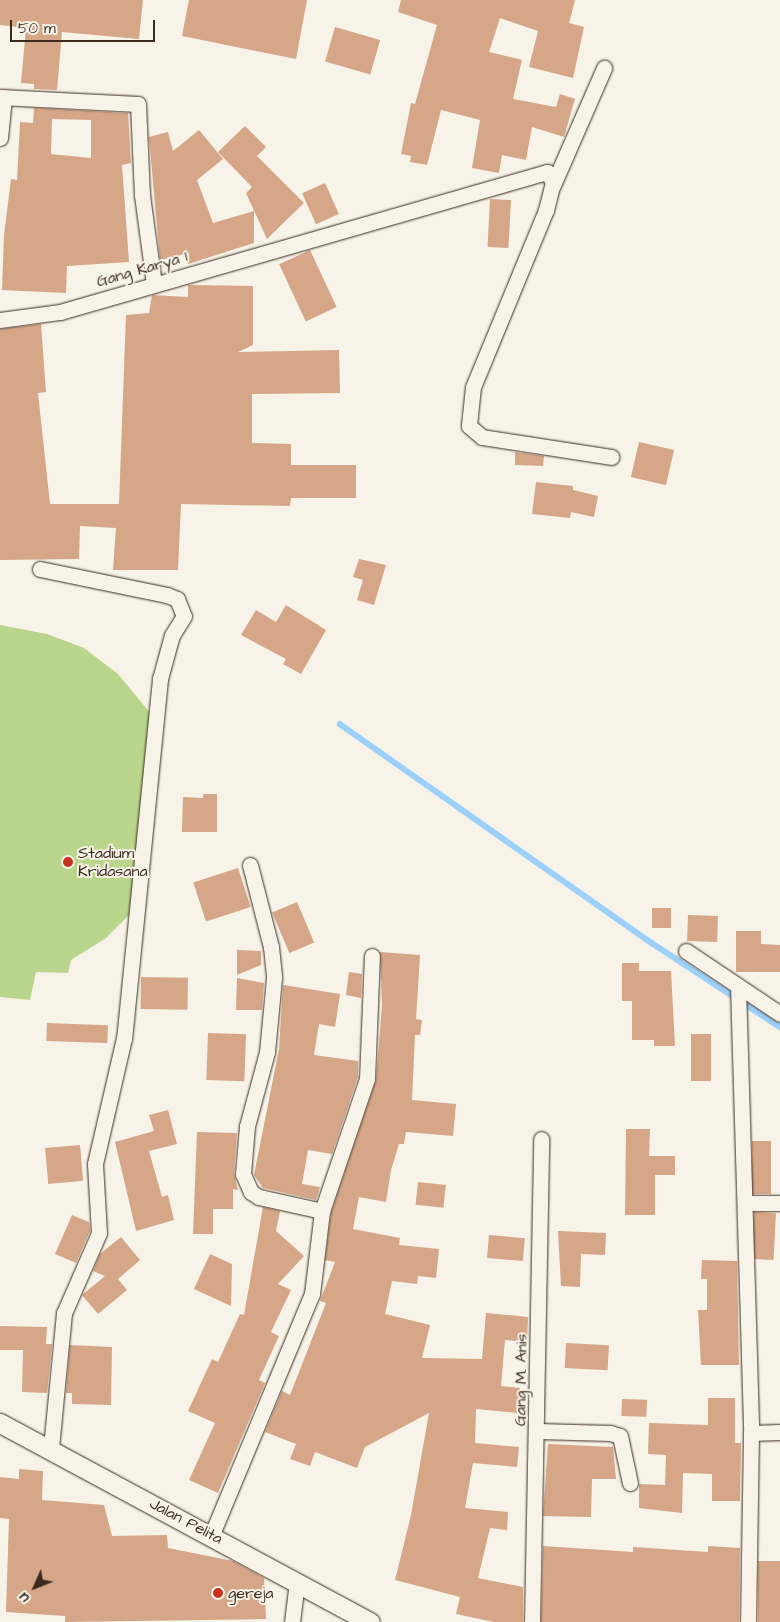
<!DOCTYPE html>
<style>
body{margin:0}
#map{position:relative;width:780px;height:1622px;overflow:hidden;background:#f7f3e8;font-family:"Architects Daughter",sans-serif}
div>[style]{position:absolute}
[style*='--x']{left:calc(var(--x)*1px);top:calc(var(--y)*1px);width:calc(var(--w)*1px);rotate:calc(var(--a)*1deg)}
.green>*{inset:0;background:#bad58c}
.stream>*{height:5.5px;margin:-2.75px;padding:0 2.75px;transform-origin:2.75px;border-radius:2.75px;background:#9dd1fb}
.building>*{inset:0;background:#d5a687;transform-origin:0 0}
.roads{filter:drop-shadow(0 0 1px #3b2a1e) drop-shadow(0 0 1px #3b2a1e)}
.minor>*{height:15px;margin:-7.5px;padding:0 7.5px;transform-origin:7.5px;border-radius:7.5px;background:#f7f3e8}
.tertiary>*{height:19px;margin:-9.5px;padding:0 9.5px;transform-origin:9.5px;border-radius:9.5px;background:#f7f3e8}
.dots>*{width:14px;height:14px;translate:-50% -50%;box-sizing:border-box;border:2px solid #f7f3e8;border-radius:50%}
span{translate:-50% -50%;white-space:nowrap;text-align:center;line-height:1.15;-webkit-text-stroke:4px #f7f3e8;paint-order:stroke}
.street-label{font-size:16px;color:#3b2a1e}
.poi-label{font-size:16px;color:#3b2a1e}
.left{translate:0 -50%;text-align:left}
.north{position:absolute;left:10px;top:1562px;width:50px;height:50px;-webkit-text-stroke:4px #f7f3e8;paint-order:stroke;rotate:226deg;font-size:14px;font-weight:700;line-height:20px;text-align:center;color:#3b2a1e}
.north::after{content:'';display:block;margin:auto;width:18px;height:22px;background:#3b2a1e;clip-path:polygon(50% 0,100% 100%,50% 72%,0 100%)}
.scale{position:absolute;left:10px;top:20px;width:145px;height:22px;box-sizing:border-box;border:2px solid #3b2a1e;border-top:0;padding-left:6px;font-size:15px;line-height:18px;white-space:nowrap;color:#3b2a1e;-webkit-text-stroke:4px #f7f3e8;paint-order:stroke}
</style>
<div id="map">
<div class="green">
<div style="clip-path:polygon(0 625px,47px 634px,84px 648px,118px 674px,151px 714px,131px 913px,106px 938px,71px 960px,68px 973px,36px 972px,30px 1000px,0 997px)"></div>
</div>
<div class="stream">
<div style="--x:340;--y:724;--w:381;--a:35.1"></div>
<div style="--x:652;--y:943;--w:153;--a:33.3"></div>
</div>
<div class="building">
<div style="clip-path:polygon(0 0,143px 0,139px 39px,62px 32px,57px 90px,34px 89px,34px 84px,21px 83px,26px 28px,0 25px)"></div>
<div style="clip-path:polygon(189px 0,307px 0,296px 59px,182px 36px)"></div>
<div style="clip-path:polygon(401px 0,575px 0,569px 23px,584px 27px,573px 78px,529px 67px,538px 31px,500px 18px,489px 52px,522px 60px,513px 99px,556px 107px,560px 94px,575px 99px,564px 137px,532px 127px,526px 160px,502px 155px,499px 173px,472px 168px,480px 120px,441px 110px,427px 165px,410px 162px,411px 156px,401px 154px,411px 103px,415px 104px,437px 25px,398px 12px)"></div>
<div style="left:335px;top:27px;width:47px;height:36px;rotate:16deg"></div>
<div style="clip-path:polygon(evenodd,34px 108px,128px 113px,131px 163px,122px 165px,129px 262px,67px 266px,66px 293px,2px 290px,4px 235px,11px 179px,17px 180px,20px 122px,33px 123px,34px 108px,52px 119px,91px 120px,91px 158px,51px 154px,52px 119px)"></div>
<div style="clip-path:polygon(245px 126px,266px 147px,257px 156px,304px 203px,267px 239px,246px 193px,252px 187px,218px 152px)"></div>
<div style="clip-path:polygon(199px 130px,223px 159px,197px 180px,213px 223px,254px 211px,254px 243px,188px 264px,189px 253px,160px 260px,149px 137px,168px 132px,173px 151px)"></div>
<div style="left:325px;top:183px;width:34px;height:25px;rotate:66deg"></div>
<div style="left:490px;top:199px;width:21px;height:48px;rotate:3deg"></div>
<div style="left:310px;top:250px;width:63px;height:34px;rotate:65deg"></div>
<div style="clip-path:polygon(188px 285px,253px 286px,253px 345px,238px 352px,339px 350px,340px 393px,252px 394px,252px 443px,291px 444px,291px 465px,356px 465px,356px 498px,291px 498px,290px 506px,181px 504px,178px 570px,113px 570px,116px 528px,80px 526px,79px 559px,0 560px,0 329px,41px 324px,46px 392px,38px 393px,50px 504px,119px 504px,126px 315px,149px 313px,152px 295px,188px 297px)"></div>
<div style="left:639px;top:442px;width:36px;height:36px;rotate:13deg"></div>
<div style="clip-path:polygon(515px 452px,544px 456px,543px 466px,515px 465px)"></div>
<div style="clip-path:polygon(536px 482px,573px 486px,573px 490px,598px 496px,594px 517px,571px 512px,570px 518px,532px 514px)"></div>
<div style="clip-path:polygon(359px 559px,386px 565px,374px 605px,357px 600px,363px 580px,353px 577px)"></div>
<div style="clip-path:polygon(286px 605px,326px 630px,301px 674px,283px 664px,286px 659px,241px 635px,256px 610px,276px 622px)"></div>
<div style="clip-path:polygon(203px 794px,217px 794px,217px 832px,182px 832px,183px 797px,203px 798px)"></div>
<div style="left:238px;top:868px;width:41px;height:47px;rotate:72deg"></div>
<div style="left:297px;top:902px;width:44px;height:27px;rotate:67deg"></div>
<div style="left:652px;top:908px;width:19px;height:20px"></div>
<div style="left:688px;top:915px;width:30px;height:26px;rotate:2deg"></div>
<div style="clip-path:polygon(736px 931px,761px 931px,761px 944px,780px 945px,780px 972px,736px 972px)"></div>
<div style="clip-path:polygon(237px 950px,261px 951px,261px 965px,237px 975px)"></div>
<div style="clip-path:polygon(380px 952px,420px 955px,416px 1019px,422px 1020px,420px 1035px,415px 1035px,412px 1100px,456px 1104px,453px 1136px,406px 1132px,404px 1144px,399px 1144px,391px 1170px,386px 1202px,359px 1197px,353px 1229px,400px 1238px,399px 1245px,439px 1249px,436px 1278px,418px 1276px,417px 1284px,392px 1281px,385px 1314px,430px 1325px,422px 1358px,482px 1359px,486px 1313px,528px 1317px,527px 1342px,505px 1340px,501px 1386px,520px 1388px,518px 1413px,476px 1409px,475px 1443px,519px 1447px,517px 1467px,473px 1463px,465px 1508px,508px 1512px,507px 1530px,490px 1528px,478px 1578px,523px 1587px,523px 1622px,494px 1622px,456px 1614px,460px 1597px,395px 1580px,411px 1515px,429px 1413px,365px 1447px,357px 1468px,315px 1452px,310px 1466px,290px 1459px,296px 1444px,265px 1432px,282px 1391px,290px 1395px,326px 1303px,320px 1301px,335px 1262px,325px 1260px,331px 1213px,376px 1080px,382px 1005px)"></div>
<div style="clip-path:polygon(622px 963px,639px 963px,639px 971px,671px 971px,675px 1046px,654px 1046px,654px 1040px,632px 1040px,632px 1001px,622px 1001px)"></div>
<div style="clip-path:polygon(349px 972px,362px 974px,361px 998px,346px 995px)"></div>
<div style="left:141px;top:977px;width:47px;height:32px;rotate:1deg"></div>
<div style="clip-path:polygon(237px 978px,264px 983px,262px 1010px,236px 1010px)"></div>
<div style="clip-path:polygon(283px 985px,340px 994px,335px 1027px,319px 1024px,314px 1055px,358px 1061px,358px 1077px,332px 1154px,308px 1150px,302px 1184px,320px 1187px,316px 1200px,263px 1188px,254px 1175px,279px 1049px)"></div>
<div style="left:47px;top:1023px;width:61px;height:18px;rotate:2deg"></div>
<div style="left:208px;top:1033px;width:38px;height:47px;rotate:2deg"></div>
<div style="left:691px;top:1034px;width:20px;height:47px"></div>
<div style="clip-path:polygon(168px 1110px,177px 1144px,149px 1151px,162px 1197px,168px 1195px,174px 1220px,136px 1231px,115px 1142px,154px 1131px,149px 1115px)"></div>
<div style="clip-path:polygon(626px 1129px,650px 1129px,649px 1156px,675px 1156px,675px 1175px,655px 1175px,655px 1215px,625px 1215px)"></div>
<div style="clip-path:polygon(197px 1132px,237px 1133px,234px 1173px,238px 1190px,233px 1189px,233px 1209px,213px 1209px,213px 1234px,193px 1234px)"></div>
<div style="left:752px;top:1141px;width:19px;height:53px"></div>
<div style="left:80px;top:1145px;width:36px;height:35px;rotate:85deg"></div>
<div style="left:418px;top:1182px;width:28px;height:23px;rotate:6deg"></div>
<div style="clip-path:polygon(263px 1207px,280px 1211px,276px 1231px,304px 1256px,278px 1284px,291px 1290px,271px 1332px,279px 1336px,259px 1380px,265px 1383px,218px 1493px,189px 1480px,215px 1423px,188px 1411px,212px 1359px,218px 1362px,240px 1314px,244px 1315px)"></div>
<div style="left:754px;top:1212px;width:22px;height:47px;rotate:3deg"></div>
<div style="clip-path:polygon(72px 1215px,89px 1222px,90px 1231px,76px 1263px,55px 1254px)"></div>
<div style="clip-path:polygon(558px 1231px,606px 1233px,605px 1255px,581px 1254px,580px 1287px,561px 1286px)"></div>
<div style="left:489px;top:1235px;width:36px;height:23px;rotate:5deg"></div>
<div style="clip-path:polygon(121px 1237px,140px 1260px,118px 1279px,127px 1290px,98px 1314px,82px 1295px,105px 1276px,93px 1271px,100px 1254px)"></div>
<div style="clip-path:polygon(210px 1254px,232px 1264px,231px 1306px,194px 1289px)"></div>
<div style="clip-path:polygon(702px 1260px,737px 1261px,739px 1365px,701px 1365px,698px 1310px,707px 1310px,707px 1279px,701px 1279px)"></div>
<div style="clip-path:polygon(0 1326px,47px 1327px,46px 1344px,52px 1344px,47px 1393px,22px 1392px,23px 1350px,0 1350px)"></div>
<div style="left:566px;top:1343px;width:43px;height:25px;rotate:3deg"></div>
<div style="clip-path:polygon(70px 1345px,112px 1347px,111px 1405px,72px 1404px,72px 1393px,66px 1393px)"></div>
<div style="clip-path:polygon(708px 1398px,735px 1398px,735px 1443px,741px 1443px,740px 1501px,712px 1501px,712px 1474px,683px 1473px,682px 1513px,639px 1508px,639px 1484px,665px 1485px,666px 1455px,648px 1454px,649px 1423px,708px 1425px)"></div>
<div style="left:622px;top:1399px;width:25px;height:17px;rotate:2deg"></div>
<div style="clip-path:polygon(548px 1444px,613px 1447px,616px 1479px,592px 1479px,591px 1517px,543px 1516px)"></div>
<div style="clip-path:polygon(19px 1469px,43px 1471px,42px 1500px,104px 1505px,112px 1536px,167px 1535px,168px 1548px,233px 1561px,264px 1578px,266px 1619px,65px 1622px,65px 1616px,6px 1612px,9px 1519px,0 1518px,0 1477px,19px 1479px)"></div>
<div style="clip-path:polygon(543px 1546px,633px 1552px,633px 1547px,708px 1552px,708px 1546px,740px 1548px,739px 1622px,541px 1622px)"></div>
<div style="left:758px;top:1561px;width:22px;height:61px"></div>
</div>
<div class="roads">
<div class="minor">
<div style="--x:0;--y:97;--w:138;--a:2.9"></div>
<div style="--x:138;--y:104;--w:91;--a:87.5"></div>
<div style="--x:142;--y:195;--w:90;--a:82.3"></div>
<div style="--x:0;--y:138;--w:41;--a:-84.4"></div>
<div style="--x:553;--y:185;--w:128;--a:-66.4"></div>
<div style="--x:0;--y:320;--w:61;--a:-7.6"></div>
<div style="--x:60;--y:312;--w:507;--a:-16.04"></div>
<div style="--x:547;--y:172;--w:12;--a:59"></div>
<div style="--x:553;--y:182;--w:29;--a:104"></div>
<div style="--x:546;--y:210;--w:191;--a:112.4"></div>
<div style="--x:473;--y:387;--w:39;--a:96"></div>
<div style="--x:469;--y:426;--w:17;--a:40"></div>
<div style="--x:482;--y:437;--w:131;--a:8.8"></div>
<div style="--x:40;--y:569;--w:130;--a:11.6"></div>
<div style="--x:167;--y:595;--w:11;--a:22"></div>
<div style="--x:177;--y:599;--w:18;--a:68"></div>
<div style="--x:184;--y:616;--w:22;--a:122"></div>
<div style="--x:172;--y:635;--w:46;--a:105.3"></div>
<div style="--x:160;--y:679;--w:361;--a:95.7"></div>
<div style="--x:124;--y:1038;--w:129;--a:103"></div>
<div style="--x:95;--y:1164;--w:69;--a:86.7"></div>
<div style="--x:99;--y:1233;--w:87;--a:113.6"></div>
<div style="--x:64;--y:1313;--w:137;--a:95.5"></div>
<div style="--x:250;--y:865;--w:85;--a:75.6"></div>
<div style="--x:271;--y:947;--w:31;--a:84"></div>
<div style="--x:274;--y:978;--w:74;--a:95.4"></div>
<div style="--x:267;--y:1052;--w:77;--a:105.1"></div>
<div style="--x:247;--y:1126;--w:48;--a:94.8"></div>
<div style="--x:243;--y:1174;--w:20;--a:66"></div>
<div style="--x:251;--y:1192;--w:9;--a:32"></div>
<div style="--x:259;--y:1197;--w:65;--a:12.5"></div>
<div style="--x:686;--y:951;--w:113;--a:33.8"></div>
<div style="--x:738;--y:986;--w:447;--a:88.3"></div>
<div style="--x:751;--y:1433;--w:189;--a:90.9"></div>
<div style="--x:746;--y:1203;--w:34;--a:0"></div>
<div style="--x:537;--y:1431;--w:73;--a:1.6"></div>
<div style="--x:610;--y:1433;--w:10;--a:17"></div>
<div style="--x:620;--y:1436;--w:48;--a:78"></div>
<div style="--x:751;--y:1433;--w:29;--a:-2"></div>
<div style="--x:212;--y:1534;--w:260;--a:-67.4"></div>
<div style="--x:312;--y:1294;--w:84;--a:-83.1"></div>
<div style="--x:322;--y:1211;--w:139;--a:-71.2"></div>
<div style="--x:367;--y:1079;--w:123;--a:-87.7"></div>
<div style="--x:292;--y:1622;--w:41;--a:-83"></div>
<div style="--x:532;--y:1622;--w:483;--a:-88.9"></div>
</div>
<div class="tertiary">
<div style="--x:0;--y:1423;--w:420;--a:28.3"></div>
</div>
</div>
<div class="dots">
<div style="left:68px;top:862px;background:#c8321e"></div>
<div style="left:218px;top:1593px;background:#c8321e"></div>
</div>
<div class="street-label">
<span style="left:142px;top:269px;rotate:-16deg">Gang Karya 1</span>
<span style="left:521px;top:1380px;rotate:-89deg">Gang M. Anis</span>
<span style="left:186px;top:1521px;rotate:28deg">Jalan Pelita</span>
</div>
<div class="poi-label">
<span class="left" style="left:78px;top:862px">Stadium<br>Kridasana</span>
<span class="left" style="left:228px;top:1593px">gereja</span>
</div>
<div class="north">U</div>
<div class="scale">50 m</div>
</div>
